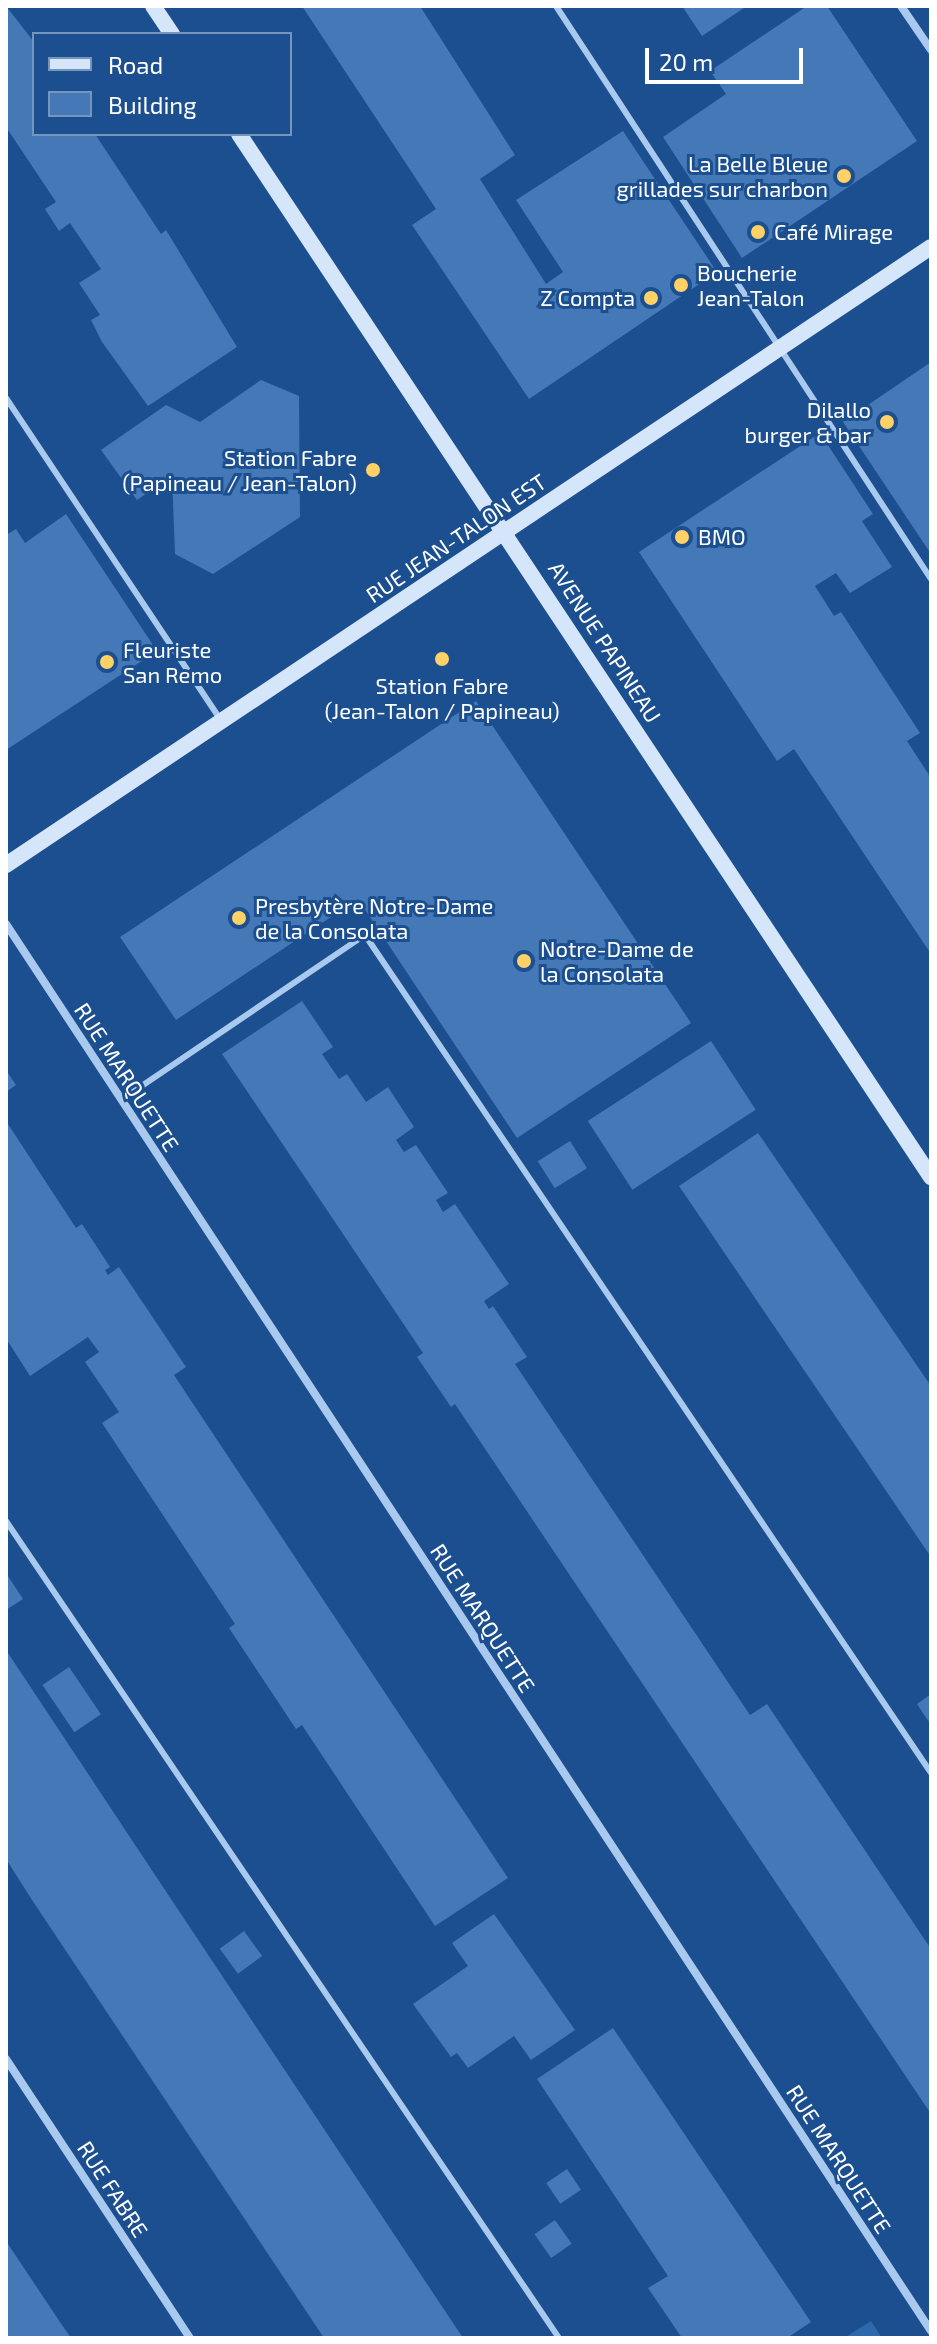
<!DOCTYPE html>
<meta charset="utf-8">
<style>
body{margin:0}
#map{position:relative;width:937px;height:2344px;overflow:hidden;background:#1b4f8f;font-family:"Exo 2",sans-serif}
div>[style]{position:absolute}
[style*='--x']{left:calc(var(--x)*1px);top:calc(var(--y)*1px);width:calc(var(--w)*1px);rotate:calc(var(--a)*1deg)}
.green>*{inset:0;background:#2e69ad}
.building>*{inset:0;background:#4478b7;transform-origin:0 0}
.service>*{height:6px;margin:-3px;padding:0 3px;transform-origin:3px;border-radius:3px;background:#a9c9ee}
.minor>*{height:8px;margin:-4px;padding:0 4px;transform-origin:4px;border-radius:4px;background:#a9c9ee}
.secondary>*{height:16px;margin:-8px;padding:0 8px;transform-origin:8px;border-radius:8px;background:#d6e6fa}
.dots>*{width:22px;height:22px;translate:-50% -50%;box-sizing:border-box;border:4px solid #1b4f8f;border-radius:50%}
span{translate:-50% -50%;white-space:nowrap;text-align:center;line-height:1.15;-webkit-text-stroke:6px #1b4f8f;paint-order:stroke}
.poi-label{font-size:22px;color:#fff}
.right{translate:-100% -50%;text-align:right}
.left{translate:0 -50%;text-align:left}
.street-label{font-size:22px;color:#fff}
.frame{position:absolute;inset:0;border:8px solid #fff;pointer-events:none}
.legend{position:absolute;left:32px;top:32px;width:260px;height:104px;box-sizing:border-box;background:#1b4f8f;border:2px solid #7695bc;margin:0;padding:10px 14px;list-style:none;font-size:24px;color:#fff}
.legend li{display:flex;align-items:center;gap:16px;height:40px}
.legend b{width:40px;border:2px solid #7695bc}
.scale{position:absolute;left:645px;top:48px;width:158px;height:36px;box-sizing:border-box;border:4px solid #fff;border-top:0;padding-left:10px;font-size:24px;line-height:28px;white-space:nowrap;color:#fff;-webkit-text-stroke:6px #1b4f8f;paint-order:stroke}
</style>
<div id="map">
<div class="green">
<div style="clip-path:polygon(871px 2321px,882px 2338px,844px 2338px)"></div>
</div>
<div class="building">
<div style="clip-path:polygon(6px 6px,34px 42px,34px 134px,95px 134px,161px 234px,166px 230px,237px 347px,148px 406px,102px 342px,91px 320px,100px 315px,79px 283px,101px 269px,70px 223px,59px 231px,45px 209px,56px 202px,6px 127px)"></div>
<div style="clip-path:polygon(302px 6px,420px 6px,515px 155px,480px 179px,546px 284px,563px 272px,516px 200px,623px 131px,717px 272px,529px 399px,412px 225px,436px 209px)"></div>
<div style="clip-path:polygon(682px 6px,747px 6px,702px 36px)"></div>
<div style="clip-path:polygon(807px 6px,827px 6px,917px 141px,742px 258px,663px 137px,726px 94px,710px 71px)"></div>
<div style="clip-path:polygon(931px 362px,931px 554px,843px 422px)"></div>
<div style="clip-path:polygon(261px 380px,299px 396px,300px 517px,213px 574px,175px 554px,172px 476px,137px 500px,101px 450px,166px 405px,200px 422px)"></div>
<div style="clip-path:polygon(820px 433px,873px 514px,862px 521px,892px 567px,850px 593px,836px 573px,815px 586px,834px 616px,841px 612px,920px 733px,907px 741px,931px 778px,931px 954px,794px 749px,777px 761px,639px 552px)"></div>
<div style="clip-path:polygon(66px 514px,157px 651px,6px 750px,6px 535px,16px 529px,25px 543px)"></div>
<div style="clip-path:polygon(476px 701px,691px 1023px,517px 1138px,358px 899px,176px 1020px,120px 937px)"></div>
<div style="clip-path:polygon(302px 1001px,333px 1047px,322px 1054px,339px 1079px,347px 1074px,366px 1102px,388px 1087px,414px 1127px,396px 1140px,404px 1152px,416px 1145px,448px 1193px,436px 1200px,443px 1212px,455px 1204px,509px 1284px,484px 1301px,489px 1309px,493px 1306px,527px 1357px,515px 1364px,750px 1715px,767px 1704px,931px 1949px,931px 2114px,455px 1404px,451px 1407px,417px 1357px,423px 1353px,222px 1054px)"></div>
<div style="left:711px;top:1041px;width:82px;height:147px;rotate:57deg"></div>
<div style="clip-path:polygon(6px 1070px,16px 1085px,6px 1092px)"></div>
<div style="clip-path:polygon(6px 1121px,76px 1228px,82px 1224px,110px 1267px,105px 1270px,108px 1275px,119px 1267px,186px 1367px,174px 1375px,508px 1878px,435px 1926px,302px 1725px,296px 1729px,229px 1628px,235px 1624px,102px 1423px,119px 1412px,85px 1362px,99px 1352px,88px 1337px,30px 1376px,7px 1340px)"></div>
<div style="clip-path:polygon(758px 1133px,931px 1386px,931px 1557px,679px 1186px)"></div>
<div style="left:570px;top:1141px;width:32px;height:38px;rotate:58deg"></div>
<div style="clip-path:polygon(6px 1573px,23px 1599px,6px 1610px)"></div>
<div style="clip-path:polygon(6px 1650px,169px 1896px,463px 2338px,324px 2338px,32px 1900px,6px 1859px)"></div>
<div style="left:69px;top:1667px;width:57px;height:32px;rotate:56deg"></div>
<div style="clip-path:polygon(931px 1694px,931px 1725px,917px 1704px)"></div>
<div style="clip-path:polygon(494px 1914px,575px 2030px,531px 2060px,514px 2036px,468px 2068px,457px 2053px,451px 2057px,413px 2004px,468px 1966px,452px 1943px)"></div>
<div style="left:244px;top:1931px;width:31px;height:30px;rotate:54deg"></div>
<div style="clip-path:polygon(613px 2028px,811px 2322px,787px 2338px,682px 2338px,648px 2288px,668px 2276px,537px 2079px)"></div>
<div style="left:567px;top:2169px;width:25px;height:25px;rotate:56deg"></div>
<div style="left:555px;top:2220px;width:29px;height:25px;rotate:55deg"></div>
<div style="clip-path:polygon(6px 2241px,62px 2325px,71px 2338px,6px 2338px)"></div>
</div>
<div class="service">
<div style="--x:556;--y:6;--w:685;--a:56.8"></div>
<div style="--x:6;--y:398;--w:387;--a:56.3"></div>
<div style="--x:121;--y:1100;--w:295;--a:-34.1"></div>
<div style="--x:365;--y:935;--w:1011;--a:55.96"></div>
<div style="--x:6;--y:1521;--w:987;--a:55.91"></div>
</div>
<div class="minor">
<div style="--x:901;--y:6;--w:53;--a:55.7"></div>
<div style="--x:6;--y:924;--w:1684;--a:56.68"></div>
<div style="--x:6;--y:2059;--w:334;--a:56.6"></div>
</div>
<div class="secondary">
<div style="--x:153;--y:6;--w:34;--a:56"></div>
<div style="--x:239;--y:134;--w:1252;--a:56.44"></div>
<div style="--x:6;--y:865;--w:1112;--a:-33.75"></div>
</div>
<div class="dots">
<div style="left:844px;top:176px;background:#ffd166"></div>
<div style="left:758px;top:232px;background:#ffd166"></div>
<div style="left:681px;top:285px;background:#ffd166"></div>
<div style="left:651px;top:298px;background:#ffd166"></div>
<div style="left:887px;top:422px;background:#ffd166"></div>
<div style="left:373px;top:470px;background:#ffd166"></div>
<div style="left:682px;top:537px;background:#ffd166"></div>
<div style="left:442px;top:659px;background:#ffd166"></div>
<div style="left:107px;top:662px;background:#ffd166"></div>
<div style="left:239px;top:918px;background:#ffd166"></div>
<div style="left:524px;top:961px;background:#ffd166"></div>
</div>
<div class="poi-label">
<span class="right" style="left:828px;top:176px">La Belle Bleue<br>grillades sur charbon</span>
<span class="left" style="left:774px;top:232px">Café Mirage</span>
<span class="left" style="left:697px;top:285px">Boucherie<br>Jean-Talon</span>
<span class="right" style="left:635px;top:298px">Z Compta</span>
<span class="right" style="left:871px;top:422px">Dilallo<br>burger &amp; bar</span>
<span class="right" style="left:357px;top:470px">Station Fabre<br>(Papineau / Jean-Talon)</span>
<span class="left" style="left:698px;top:537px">BMO</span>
<span class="left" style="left:123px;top:662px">Fleuriste<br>San Remo</span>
<span style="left:442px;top:698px">Station Fabre<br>(Jean-Talon / Papineau)</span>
<span class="left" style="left:255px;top:918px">Presbytère Notre-Dame<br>de la Consolata</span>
<span class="left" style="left:540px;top:961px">Notre-Dame de<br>la Consolata</span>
</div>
<div class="street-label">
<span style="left:456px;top:538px;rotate:-34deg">RUE JEAN-TALON EST</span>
<span style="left:605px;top:642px;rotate:57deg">AVENUE PAPINEAU</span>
<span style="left:127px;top:1077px;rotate:57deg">RUE MARQUETTE</span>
<span style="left:483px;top:1618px;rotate:57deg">RUE MARQUETTE</span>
<span style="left:839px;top:2159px;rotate:57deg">RUE MARQUETTE</span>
<span style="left:113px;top:2189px;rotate:57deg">RUE FABRE</span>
</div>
<div class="frame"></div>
<ul class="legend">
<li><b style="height:10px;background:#d6e6fa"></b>Road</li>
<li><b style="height:22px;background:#4478b7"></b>Building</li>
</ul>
<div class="scale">20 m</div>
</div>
